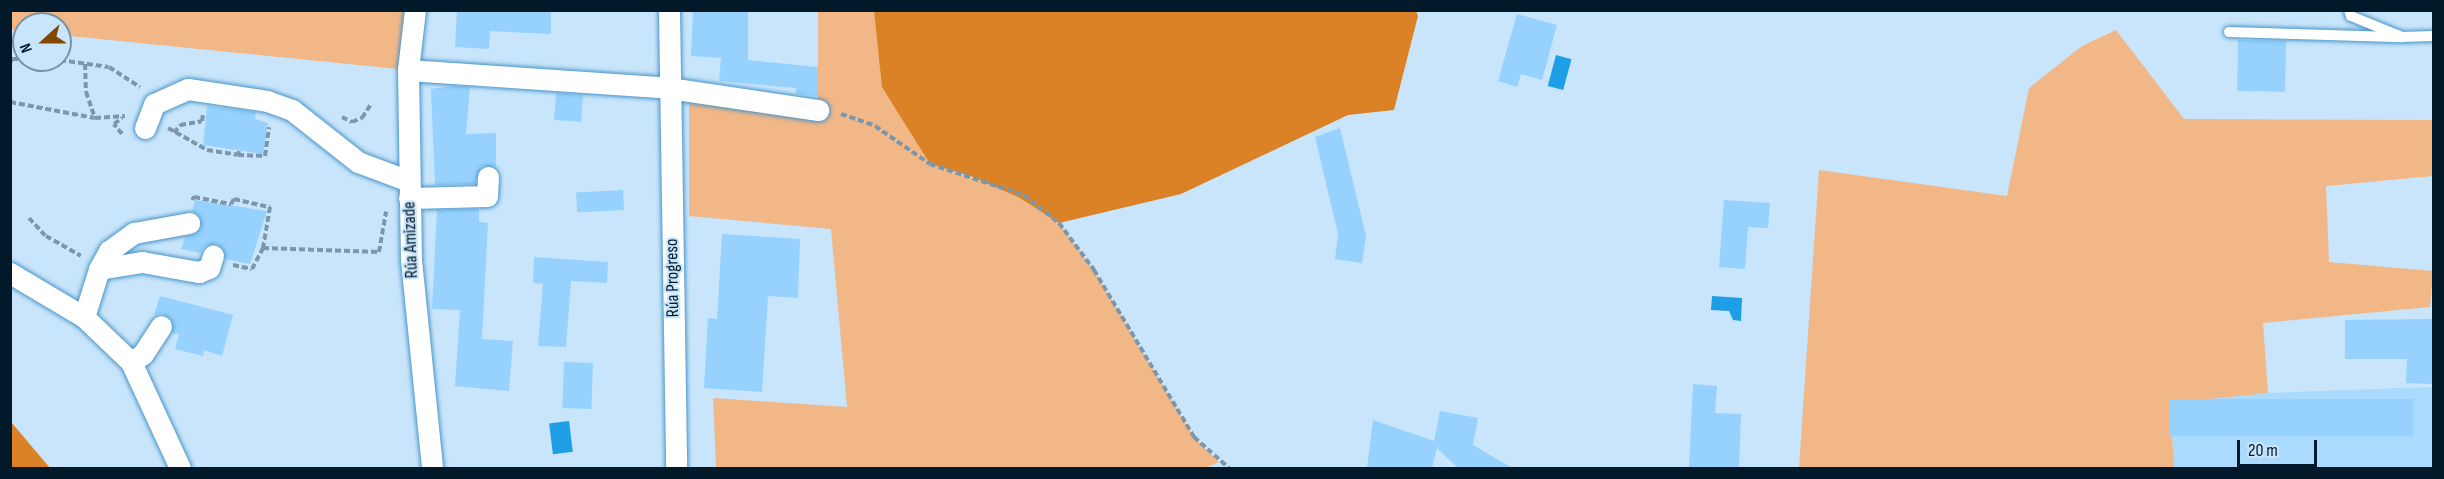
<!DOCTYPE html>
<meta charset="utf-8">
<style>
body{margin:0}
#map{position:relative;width:2444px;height:479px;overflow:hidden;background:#c8e5fb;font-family:"Sofia Sans Condensed",sans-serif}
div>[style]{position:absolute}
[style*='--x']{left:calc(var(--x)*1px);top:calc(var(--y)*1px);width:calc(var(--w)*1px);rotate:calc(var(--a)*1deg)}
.built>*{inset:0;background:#aadbfe}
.green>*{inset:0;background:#f2b786}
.forest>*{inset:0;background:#db8227}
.water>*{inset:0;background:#1d9ee5;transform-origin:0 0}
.building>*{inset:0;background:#96d2fd;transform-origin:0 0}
.path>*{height:4px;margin-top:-2px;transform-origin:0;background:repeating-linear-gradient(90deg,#7c97ab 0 6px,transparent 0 9px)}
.roads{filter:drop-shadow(0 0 2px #4895c9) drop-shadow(0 0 2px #4895c9)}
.service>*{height:10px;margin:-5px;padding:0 5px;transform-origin:5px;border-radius:5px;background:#fff}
.minor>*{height:21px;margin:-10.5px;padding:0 10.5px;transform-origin:10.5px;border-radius:10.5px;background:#fff}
span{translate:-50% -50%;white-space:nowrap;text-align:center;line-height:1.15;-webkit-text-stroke:4.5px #c8e5fb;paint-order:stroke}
.street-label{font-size:18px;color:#021929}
.frame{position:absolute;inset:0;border:12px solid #021929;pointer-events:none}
.north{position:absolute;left:12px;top:12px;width:60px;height:60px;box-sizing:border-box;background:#c8e5fb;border:2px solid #7993a7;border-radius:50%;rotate:249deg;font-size:16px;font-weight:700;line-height:24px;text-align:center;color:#021929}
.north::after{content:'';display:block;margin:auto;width:21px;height:27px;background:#824700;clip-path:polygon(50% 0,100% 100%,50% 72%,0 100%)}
.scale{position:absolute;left:2237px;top:440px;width:80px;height:27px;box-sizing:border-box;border:3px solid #021929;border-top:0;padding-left:8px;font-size:18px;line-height:21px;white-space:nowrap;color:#021929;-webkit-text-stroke:4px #c8e5fb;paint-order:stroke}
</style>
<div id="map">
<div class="built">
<div style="clip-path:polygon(2433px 387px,2433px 468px,2174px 468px,2170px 403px,2268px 393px)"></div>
</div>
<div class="green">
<div style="clip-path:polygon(11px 10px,415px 11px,408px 70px,60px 35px,60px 24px,24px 24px,24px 31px,11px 30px)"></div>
<div style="clip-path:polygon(818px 11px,874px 11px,883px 87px,930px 164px,1024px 195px,1059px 223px,1094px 270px,1194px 437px,1219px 462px,1206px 468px,716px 468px,713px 398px,847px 407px,831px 229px,689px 216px,689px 101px,818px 110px)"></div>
<div style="clip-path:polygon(2116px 30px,2184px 119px,2433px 120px,2433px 176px,2326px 186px,2329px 262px,2433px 271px,2430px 307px,2263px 323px,2268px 393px,2170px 403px,2174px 468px,1799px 468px,1819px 170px,2007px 196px,2029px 88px,2082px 46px)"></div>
</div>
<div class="forest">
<div style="clip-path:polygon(1416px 11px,1418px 16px,1394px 110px,1348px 115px,1181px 194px,1059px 223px,1020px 198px,973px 177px,930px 164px,882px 87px,874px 11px)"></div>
<div style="clip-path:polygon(11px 422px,50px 468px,11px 468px)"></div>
</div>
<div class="water">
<div style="left:1556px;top:55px;width:16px;height:32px;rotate:15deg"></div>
<div style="clip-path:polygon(1712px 296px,1742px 298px,1741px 321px,1733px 320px,1729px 311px,1711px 310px)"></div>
<div style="left:569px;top:421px;width:31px;height:20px;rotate:83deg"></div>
</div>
<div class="building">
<div style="clip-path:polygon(457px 10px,551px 10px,551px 34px,490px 31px,489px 49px,455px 47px)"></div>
<div style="clip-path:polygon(693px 10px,748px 10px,748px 60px,818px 67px,818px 96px,796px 94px,796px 88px,719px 81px,721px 58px,691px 56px)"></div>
<div style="clip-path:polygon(1517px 14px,1557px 25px,1542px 80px,1521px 74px,1517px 87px,1498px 81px)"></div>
<div style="left:2238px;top:40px;width:48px;height:51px;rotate:1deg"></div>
<div style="clip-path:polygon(453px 86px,470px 87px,466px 134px,496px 133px,496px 167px,482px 166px,475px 184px,435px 185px,431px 89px)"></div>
<div style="left:556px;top:93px;width:27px;height:27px;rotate:4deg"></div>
<div style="clip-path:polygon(207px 106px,256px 112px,255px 119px,268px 123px,263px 154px,203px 145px)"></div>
<div style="clip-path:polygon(1340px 128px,1366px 236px,1362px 263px,1335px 259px,1338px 234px,1315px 137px)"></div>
<div style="left:623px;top:190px;width:20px;height:47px;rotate:87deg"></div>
<div style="clip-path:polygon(195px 200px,267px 211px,250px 264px,225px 259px,223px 248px,216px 244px,205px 246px,200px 253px,181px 249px,185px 237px,197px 233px,201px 227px,199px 215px,192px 211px)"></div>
<div style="clip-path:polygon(1724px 200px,1770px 203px,1768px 228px,1748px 227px,1745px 269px,1719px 267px)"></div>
<div style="clip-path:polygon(479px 209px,479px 222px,488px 223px,482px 339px,513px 341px,509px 391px,455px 386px,460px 310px,432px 309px,437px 210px)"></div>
<div style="clip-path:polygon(722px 234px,800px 239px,798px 298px,768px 296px,762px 392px,704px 388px,708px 318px,717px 319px)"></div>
<div style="clip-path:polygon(534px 257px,608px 262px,607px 283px,571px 281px,566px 347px,538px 346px,543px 284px,533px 283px)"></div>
<div style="clip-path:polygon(160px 296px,233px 315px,222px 356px,204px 350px,203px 356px,175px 349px,179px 334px,172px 333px,172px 320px,162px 313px,154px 315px)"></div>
<div style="clip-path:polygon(2433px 319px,2433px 384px,2406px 383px,2407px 359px,2345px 359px,2345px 320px)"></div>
<div style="left:564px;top:362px;width:29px;height:46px;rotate:2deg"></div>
<div style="clip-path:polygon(1693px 384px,1717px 386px,1715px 413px,1741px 414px,1739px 468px,1689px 468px)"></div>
<div style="left:2413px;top:399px;width:37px;height:243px;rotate:90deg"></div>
<div style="clip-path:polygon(1440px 411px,1478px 418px,1473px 445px,1512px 468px,1458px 468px,1437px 448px,1432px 468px,1367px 468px,1373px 420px,1434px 441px)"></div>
</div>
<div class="path">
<div style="--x:60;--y:60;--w:49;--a:8.1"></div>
<div style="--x:109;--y:67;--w:37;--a:33"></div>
<div style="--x:10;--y:63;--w:4;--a:-63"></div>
<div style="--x:12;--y:59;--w:12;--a:0"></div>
<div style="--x:85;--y:64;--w:28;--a:88"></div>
<div style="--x:86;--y:92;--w:28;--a:71"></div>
<div style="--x:10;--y:102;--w:86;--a:10.7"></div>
<div style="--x:95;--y:118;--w:30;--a:-4"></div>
<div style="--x:841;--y:114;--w:36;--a:19"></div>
<div style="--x:875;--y:126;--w:67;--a:34.6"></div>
<div style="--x:930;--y:164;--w:99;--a:18.3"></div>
<div style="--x:1024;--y:195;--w:45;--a:38.7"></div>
<div style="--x:1059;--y:223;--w:59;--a:53.3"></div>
<div style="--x:1094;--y:270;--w:195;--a:59.1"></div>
<div style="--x:1194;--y:437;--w:47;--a:41.5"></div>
<div style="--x:342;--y:117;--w:11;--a:27"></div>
<div style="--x:352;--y:122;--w:11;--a:-22"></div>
<div style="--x:362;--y:118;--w:17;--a:-57"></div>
<div style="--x:168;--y:128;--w:45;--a:29.4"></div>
<div style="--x:207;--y:150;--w:31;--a:9"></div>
<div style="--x:238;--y:155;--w:4;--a:-76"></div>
<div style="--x:174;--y:133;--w:10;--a:-53"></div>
<div style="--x:180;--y:125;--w:22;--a:-10"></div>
<div style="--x:202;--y:121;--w:6;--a:-81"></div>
<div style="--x:122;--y:134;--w:13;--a:-129"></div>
<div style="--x:114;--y:124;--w:10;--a:-37"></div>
<div style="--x:238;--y:155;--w:27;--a:2"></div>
<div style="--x:265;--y:156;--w:29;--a:-82"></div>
<div style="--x:192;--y:200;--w:4;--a:-56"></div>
<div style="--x:194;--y:197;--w:38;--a:11"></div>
<div style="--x:231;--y:204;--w:6;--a:-59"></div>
<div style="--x:234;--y:199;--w:37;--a:13"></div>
<div style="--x:270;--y:207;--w:42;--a:99.7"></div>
<div style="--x:263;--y:248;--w:116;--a:2"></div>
<div style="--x:379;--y:252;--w:41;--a:-80.1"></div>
<div style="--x:29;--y:218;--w:25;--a:47"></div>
<div style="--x:46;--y:236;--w:40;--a:29.7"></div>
<div style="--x:233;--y:265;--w:19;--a:12"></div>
<div style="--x:252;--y:269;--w:24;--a:-62"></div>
</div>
<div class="roads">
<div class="service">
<div style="--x:2349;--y:10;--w:6;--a:72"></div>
<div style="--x:2351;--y:16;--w:55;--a:22.4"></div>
<div style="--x:2402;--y:37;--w:32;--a:-2"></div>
<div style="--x:2229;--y:32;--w:173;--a:1.7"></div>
</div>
<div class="minor">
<div style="--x:415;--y:10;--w:60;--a:96.7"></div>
<div style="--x:408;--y:70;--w:190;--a:89.1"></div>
<div style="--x:411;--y:260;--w:209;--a:84.2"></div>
<div style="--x:669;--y:10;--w:458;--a:89.1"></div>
<div style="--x:408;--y:70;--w:262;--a:3.9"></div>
<div style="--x:669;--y:88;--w:151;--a:8.4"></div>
<div style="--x:145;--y:128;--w:26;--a:-69"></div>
<div style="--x:154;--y:104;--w:37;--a:-24"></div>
<div style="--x:188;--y:89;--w:80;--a:8.6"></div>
<div style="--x:267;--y:101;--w:27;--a:20"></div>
<div style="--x:292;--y:110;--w:84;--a:38.2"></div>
<div style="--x:358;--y:162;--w:54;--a:20.4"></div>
<div style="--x:409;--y:198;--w:78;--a:-1.5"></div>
<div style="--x:487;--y:196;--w:19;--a:-87"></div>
<div style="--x:99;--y:269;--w:21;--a:-61"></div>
<div style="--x:109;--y:251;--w:31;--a:-36"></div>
<div style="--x:134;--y:233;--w:56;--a:-10.3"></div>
<div style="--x:10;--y:273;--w:86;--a:30.7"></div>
<div style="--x:84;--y:317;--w:65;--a:43.8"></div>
<div style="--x:131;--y:362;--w:117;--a:65.2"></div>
<div style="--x:84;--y:317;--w:50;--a:-72.6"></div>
<div style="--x:99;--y:269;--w:44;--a:-9.2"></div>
<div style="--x:142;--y:262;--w:58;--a:10"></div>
<div style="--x:199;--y:272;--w:11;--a:-22"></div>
<div style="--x:209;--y:268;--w:13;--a:-72"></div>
<div style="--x:131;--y:362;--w:14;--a:-34"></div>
<div style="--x:143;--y:354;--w:33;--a:-57"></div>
</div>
</div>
<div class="street-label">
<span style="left:411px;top:240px;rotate:-92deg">Rúa Amizade</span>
<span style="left:673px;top:278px;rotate:-91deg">Rúa Progreso</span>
</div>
<div class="frame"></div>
<div class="north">N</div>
<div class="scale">20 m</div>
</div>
